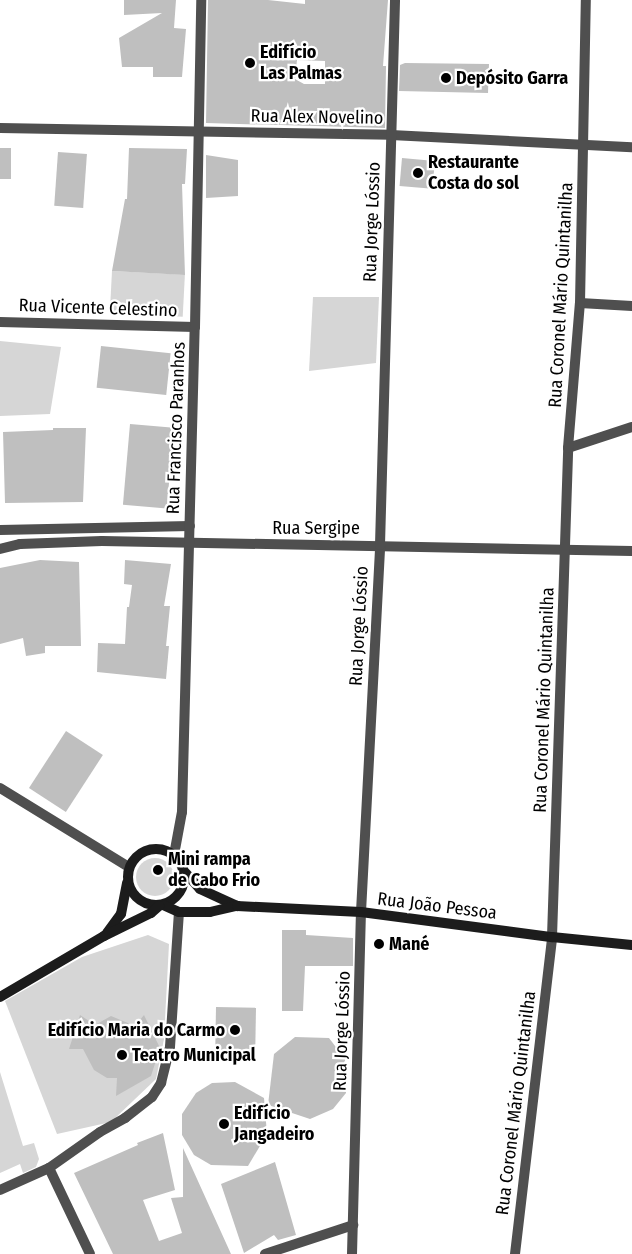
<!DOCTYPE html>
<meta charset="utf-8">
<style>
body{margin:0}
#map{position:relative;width:632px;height:1254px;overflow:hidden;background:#fff;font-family:"Fira Sans Condensed",sans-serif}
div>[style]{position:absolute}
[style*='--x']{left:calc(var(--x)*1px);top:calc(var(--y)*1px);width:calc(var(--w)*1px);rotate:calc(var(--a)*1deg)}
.green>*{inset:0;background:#d6d6d6;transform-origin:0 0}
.round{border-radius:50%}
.building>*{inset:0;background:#bfbfbf;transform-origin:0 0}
.street>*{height:10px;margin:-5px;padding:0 5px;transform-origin:5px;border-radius:5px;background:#4f4f4f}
.secondary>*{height:10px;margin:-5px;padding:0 5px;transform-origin:5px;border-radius:5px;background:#1c1c1c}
.secondary>.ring{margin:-5px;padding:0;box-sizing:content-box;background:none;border:10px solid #1c1c1c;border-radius:50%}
.dots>*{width:14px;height:14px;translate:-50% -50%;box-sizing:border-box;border:2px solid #fff;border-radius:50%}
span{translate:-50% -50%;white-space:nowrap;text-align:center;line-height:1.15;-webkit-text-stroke:4.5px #fff;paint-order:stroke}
.poi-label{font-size:18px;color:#000;font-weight:700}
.left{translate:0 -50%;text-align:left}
.right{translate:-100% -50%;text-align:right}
.street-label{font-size:18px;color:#000}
</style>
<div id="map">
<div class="green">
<div style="left:112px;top:271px;width:73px;height:42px;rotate:3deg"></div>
<div style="clip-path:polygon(313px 297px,379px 297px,376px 363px,309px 371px)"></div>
<div style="clip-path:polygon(0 341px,61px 347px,50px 414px,0 416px)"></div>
<div class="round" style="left:136px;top:858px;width:38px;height:38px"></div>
<div style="clip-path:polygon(148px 935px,169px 944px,164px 1039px,156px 1079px,111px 1122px,57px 1134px,5px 1001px,82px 957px)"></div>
<div style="clip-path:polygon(0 1072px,23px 1146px,34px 1143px,39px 1159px,36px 1167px,23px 1173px,20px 1164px,0 1173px)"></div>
</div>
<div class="building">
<div style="clip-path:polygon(124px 0,176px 0,174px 28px,186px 29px,182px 77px,153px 77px,153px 67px,122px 67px,119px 38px,162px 13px,124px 15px)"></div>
<div style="clip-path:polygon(evenodd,208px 0,268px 0,305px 4px,305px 0,388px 0,383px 66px,386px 66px,385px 128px,206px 123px,208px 0,297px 60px,325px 61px,325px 84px,304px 84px,295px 79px,297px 60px)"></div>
<div style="clip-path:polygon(405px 63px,489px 64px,488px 93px,399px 91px,400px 65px)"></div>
<div style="left:0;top:148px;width:11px;height:31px"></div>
<div style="clip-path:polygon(129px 148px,187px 149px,185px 184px,182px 184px,185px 275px,112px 271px,125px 199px,127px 199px)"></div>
<div style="left:58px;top:152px;width:29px;height:54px;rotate:4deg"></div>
<div style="clip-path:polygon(206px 155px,238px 160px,238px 196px,206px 198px)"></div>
<div style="left:402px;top:158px;width:33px;height:28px;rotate:5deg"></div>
<div style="left:101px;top:346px;width:70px;height:42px;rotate:6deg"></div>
<div style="left:130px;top:424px;width:44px;height:81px;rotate:5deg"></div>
<div style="clip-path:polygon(53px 428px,86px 428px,83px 502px,5px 503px,3px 432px,53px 430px)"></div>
<div style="clip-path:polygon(40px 560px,79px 562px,81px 646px,45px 646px,45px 653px,26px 656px,23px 638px,0 644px,0 568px)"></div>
<div style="clip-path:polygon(125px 560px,171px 564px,164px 606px,170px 606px,166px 646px,169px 646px,166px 679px,97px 672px,98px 643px,125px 644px,127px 607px,129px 607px,132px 585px,124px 584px)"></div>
<div style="left:66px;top:731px;width:44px;height:68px;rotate:33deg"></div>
<div style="clip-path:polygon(282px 930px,306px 930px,306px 935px,353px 938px,353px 966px,305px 966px,303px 1011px,282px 1011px)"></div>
<div style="left:216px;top:1007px;width:40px;height:44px;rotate:1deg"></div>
<div style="clip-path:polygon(80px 1015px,95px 1025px,111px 1016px,135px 1026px,144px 1015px,160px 1048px,151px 1076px,116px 1096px,117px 1078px,107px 1078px,94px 1070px,83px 1049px,69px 1049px)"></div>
<div style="clip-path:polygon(295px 1037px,329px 1038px,345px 1059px,346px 1093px,333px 1109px,310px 1119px,268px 1105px,274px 1054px)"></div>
<div style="clip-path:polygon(235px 1082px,264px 1098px,267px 1134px,248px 1166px,211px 1165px,194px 1155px,182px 1135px,182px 1114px,196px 1093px,212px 1083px)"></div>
<div style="clip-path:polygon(163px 1133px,175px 1190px,143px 1200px,159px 1241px,182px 1233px,171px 1198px,183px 1197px,183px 1148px,231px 1254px,113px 1254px,74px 1173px,138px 1145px,137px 1143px)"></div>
<div style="clip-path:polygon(275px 1162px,296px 1235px,278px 1240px,274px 1235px,244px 1253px,221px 1184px)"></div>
</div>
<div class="street">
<div style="--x:0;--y:128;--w:391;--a:1"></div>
<div style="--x:391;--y:135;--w:241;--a:2.9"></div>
<div style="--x:580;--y:303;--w:52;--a:3.3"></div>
<div style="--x:0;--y:322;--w:195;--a:1.5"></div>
<div style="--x:568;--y:448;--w:67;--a:-18.2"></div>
<div style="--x:0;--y:530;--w:190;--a:-1.2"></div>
<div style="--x:0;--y:549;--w:21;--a:-14"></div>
<div style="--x:20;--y:544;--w:82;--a:-2.1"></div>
<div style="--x:102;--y:541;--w:530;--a:1.08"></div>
<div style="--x:0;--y:788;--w:151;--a:31.5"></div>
<div style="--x:174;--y:855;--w:44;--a:-79.5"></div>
<div style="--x:182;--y:812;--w:485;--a:-88.5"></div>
<div style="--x:195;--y:327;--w:327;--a:-88.9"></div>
<div style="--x:49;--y:1168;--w:95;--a:64.5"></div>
<div style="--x:0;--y:1190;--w:54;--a:-24.2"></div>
<div style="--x:49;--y:1168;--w:62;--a:-35.2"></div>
<div style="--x:100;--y:1132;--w:29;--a:-29"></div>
<div style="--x:125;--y:1118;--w:34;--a:-38"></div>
<div style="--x:152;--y:1097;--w:17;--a:-57"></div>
<div style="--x:161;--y:1083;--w:37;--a:-76"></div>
<div style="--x:170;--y:1047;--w:135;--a:-86.2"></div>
<div style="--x:265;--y:1254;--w:93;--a:-18.2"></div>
<div style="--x:352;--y:1254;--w:342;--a:-88.5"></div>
<div style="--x:361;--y:912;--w:367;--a:-87"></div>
<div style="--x:380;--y:545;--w:545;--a:-88.42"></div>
<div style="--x:515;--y:1254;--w:319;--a:-83.3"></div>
<div style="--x:552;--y:937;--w:489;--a:-88.1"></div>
<div style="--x:568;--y:448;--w:145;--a:-85.3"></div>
<div style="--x:580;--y:303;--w:303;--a:-88.9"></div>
</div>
<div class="secondary">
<div class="ring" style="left:128px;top:849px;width:46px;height:46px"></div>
<div style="--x:183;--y:870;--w:25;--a:48"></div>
<div style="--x:200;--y:889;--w:41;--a:24.7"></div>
<div style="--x:163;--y:905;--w:17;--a:24"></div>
<div style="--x:179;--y:912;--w:31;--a:0"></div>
<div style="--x:210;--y:912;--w:28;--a:-13"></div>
<div style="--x:237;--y:906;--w:124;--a:2.8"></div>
<div style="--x:361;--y:912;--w:193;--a:7.5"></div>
<div style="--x:552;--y:937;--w:80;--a:5.7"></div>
<div style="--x:107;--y:933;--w:24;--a:-54"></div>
<div style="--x:121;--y:914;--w:32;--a:-79"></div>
<div style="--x:0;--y:997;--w:121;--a:-30.4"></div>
<div style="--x:104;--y:936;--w:52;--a:-26.1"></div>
<div style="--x:151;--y:913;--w:11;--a:-41"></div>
</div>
<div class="dots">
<div style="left:250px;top:63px;background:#000"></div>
<div style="left:446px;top:78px;background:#000"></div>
<div style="left:418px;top:173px;background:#000"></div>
<div style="left:158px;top:870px;background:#000"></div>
<div style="left:379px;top:944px;background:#000"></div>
<div style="left:235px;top:1030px;background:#000"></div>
<div style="left:122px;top:1055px;background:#000"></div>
<div style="left:224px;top:1124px;background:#000"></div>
</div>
<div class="poi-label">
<span class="left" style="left:260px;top:63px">Edifício<br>Las Palmas</span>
<span class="left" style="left:456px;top:78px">Depósito Garra</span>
<span class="left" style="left:428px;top:173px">Restaurante<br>Costa do sol</span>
<span class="left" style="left:168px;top:870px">Mini rampa<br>de Cabo Frio</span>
<span class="left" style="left:389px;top:944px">Mané</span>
<span class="right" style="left:225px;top:1030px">Edifício Maria do Carmo</span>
<span class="left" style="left:132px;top:1055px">Teatro Municipal</span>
<span class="left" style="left:234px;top:1124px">Edifício<br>Jangadeiro</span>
</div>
<div class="street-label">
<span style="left:317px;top:117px;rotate:1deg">Rua Alex Novelino</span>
<span style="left:372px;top:222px;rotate:-88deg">Rua Jorge Lóssio</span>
<span style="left:561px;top:295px;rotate:-87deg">Rua Coronel Mário Quintanilha</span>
<span style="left:98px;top:308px;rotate:2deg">Rua Vicente Celestino</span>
<span style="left:176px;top:428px;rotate:-88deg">Rua Francisco Paranhos</span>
<span style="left:316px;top:528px">Rua Sergipe</span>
<span style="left:359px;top:626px;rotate:-87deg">Rua Jorge Lóssio</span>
<span style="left:544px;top:700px;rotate:-88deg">Rua Coronel Mário Quintanilha</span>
<span style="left:437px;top:906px;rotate:7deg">Rua João Pessoa</span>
<span style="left:342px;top:1031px;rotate:-88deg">Rua Jorge Lóssio</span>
<span style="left:516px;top:1103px;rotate:-83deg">Rua Coronel Mário Quintanilha</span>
</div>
</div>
